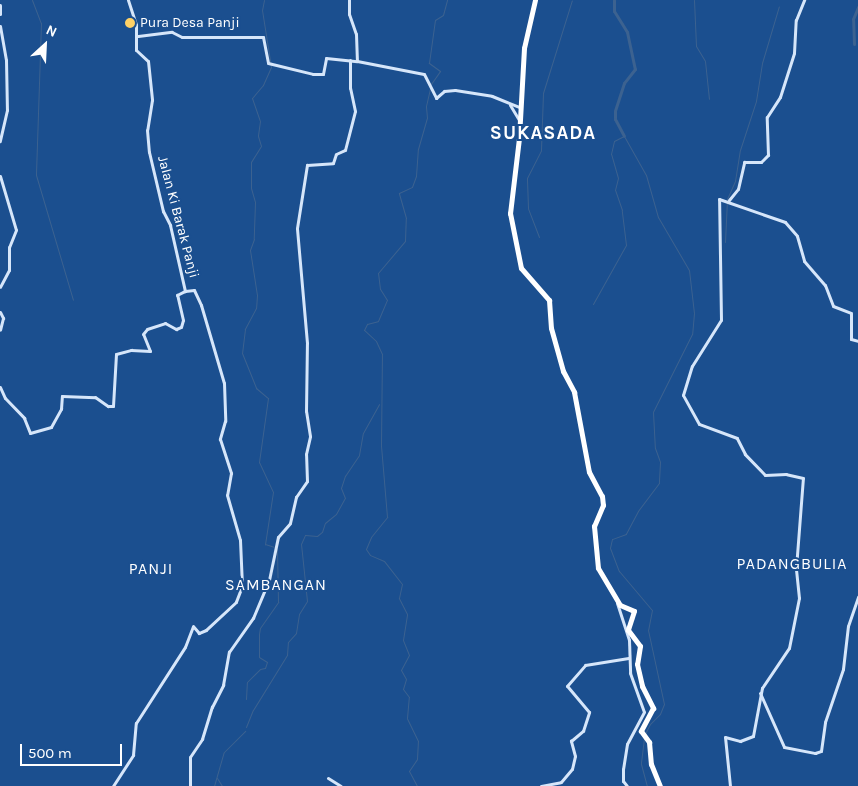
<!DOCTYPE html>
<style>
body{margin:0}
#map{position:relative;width:858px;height:786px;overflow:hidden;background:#1b4f8f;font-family:Karla,sans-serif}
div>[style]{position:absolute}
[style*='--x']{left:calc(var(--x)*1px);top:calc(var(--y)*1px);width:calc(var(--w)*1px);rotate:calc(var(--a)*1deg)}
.stream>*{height:1px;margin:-0.5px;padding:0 0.5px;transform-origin:0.5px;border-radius:0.5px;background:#3c6290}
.river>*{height:3px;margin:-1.5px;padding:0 1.5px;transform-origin:1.5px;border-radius:1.5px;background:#3c6290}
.secondary>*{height:3px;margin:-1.5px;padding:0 1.5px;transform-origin:1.5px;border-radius:1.5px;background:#d6e6fa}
.highway>*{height:5px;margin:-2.5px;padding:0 2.5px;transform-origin:2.5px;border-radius:2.5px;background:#fff}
.dots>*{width:14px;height:14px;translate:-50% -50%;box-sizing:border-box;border:2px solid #1b4f8f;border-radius:50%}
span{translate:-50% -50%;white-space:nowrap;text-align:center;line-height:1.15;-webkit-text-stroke:4px #1b4f8f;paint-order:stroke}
.poi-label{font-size:14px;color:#fff}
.left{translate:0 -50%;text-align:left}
.street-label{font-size:14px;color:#fff}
.quarter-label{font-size:16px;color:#fff;letter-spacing:1px}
.district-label{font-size:19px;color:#fff;font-weight:700;letter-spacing:1px}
.north{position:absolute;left:20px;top:20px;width:50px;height:50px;-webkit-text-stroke:4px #1b4f8f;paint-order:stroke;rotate:25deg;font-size:14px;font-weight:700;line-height:20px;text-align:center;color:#fff}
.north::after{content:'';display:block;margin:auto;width:18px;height:22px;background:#fff;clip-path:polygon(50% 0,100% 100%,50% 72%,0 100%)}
.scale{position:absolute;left:20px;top:744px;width:102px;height:22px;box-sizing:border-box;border:2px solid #fff;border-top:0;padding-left:6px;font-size:15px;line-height:18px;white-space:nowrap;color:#fff;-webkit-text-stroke:4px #1b4f8f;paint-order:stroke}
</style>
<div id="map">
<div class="stream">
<div style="--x:32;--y:0;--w:25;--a:69"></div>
<div style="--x:41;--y:23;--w:152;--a:91.9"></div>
<div style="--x:36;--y:175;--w:130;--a:73.5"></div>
<div style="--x:264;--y:0;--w:10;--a:101"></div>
<div style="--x:262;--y:10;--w:58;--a:81"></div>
<div style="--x:271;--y:67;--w:20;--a:114"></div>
<div style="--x:263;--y:85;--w:17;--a:130"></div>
<div style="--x:252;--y:98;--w:24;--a:71"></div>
<div style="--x:260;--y:121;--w:15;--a:98"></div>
<div style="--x:258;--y:136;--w:10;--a:73"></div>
<div style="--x:261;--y:146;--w:19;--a:122"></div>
<div style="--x:251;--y:162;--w:26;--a:90"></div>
<div style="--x:251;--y:188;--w:15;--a:74"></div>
<div style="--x:255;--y:202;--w:37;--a:92"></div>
<div style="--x:254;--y:239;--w:12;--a:110"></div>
<div style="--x:250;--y:250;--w:46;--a:81.2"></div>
<div style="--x:257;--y:295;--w:13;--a:94"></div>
<div style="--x:256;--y:308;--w:24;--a:118"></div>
<div style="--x:245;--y:329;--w:24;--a:97"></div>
<div style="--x:242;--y:353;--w:38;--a:68"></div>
<div style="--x:256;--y:388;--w:16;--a:40"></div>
<div style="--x:268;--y:398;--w:65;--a:98"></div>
<div style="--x:259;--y:462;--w:33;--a:65"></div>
<div style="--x:273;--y:492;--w:53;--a:98.7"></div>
<div style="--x:265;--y:544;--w:9;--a:18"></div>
<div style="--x:694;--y:0;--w:46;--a:87.5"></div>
<div style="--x:696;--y:46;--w:17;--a:59"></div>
<div style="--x:705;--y:61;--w:38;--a:84"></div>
<div style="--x:431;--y:84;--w:16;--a:-55"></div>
<div style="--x:440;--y:71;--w:14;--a:-144"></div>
<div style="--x:429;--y:63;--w:43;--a:-82.1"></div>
<div style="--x:435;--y:20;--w:9;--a:-32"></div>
<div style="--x:443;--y:15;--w:16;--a:-75"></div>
<div style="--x:539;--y:237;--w:31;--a:-111"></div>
<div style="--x:528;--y:208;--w:30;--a:-92"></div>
<div style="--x:527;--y:178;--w:31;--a:-63"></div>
<div style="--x:541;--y:150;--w:57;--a:-88"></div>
<div style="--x:543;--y:93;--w:97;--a:-72.7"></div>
<div style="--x:725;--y:242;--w:43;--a:-87.3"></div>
<div style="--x:727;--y:199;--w:20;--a:-66"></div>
<div style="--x:735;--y:181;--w:31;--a:-81"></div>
<div style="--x:740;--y:150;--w:52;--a:-71.9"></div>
<div style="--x:756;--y:101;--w:38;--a:-81"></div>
<div style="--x:762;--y:63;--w:59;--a:-73.4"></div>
<div style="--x:593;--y:304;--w:68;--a:-60.8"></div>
<div style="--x:626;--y:245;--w:35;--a:-97"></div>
<div style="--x:622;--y:210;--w:21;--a:-109"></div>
<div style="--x:615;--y:190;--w:12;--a:-76"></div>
<div style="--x:618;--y:178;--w:25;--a:-106"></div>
<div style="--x:611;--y:154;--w:13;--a:-77"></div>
<div style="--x:614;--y:141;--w:11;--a:-27"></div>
<div style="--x:624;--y:136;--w:45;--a:60.6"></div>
<div style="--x:646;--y:175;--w:44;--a:74.1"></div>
<div style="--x:658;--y:217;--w:61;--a:59.7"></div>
<div style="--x:689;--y:270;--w:43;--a:83.4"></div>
<div style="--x:694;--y:313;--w:21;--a:95"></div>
<div style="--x:692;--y:334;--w:87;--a:116.6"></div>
<div style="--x:653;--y:412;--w:36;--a:87"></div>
<div style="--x:655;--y:448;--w:15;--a:70"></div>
<div style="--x:660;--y:462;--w:21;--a:93"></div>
<div style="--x:659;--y:483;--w:35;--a:127"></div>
<div style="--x:638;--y:511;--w:26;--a:118"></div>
<div style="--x:626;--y:534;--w:15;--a:160"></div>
<div style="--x:612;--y:539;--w:9;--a:103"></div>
<div style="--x:610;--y:548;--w:25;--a:69"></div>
<div style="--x:619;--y:571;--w:51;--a:49.8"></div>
<div style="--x:652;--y:610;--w:20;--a:101"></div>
<div style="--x:648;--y:630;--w:76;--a:77.8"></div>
<div style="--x:664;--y:704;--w:11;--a:112"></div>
<div style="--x:660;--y:714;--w:14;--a:135"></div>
<div style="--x:650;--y:724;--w:11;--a:117"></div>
<div style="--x:246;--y:699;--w:17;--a:-87"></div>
<div style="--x:247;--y:682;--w:18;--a:-45"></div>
<div style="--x:260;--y:669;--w:5;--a:-11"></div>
<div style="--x:265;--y:668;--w:6;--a:-72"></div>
<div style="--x:267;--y:662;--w:9;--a:-148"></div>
<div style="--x:259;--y:657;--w:23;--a:-90"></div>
<div style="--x:259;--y:634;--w:6;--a:-81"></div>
<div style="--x:260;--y:628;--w:32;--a:-55"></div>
<div style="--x:278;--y:602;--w:53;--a:-91.1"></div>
<div style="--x:246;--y:727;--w:18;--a:-68"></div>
<div style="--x:253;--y:710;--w:65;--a:-58.3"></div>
<div style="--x:287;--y:655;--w:13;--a:-86"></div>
<div style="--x:288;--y:642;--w:12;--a:-48"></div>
<div style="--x:296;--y:633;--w:19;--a:-81"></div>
<div style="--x:299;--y:614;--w:15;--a:-58"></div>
<div style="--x:307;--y:601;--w:57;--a:-96"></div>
<div style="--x:301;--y:544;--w:10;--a:-66"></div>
<div style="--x:305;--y:535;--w:12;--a:5"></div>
<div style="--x:317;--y:536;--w:6;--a:-39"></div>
<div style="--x:322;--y:532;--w:9;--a:-72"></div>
<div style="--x:325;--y:523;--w:14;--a:-39"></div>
<div style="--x:336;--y:514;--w:18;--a:-61"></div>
<div style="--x:345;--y:498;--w:11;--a:-112"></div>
<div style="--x:341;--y:488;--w:13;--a:-72"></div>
<div style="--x:345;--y:476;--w:25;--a:-56"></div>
<div style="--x:359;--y:455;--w:22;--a:-80"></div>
<div style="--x:363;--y:433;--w:33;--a:-61"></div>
<div style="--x:644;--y:738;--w:26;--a:97"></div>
<div style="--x:641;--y:764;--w:23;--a:75"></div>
<div style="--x:217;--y:778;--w:9;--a:58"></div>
<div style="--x:214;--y:786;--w:35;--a:-74"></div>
<div style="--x:224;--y:752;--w:30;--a:-45"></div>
<div style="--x:417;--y:786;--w:17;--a:-118"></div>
<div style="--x:409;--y:771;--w:14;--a:-56"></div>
<div style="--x:417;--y:759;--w:18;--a:-87"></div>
<div style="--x:418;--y:741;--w:25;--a:-116"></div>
<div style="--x:407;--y:718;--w:21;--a:-85"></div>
<div style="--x:409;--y:697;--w:10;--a:-127"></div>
<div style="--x:403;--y:689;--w:10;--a:-73"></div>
<div style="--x:406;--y:679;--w:10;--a:-119"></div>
<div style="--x:401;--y:670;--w:17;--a:-62"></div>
<div style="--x:409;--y:655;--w:16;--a:-112"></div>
<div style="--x:403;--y:640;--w:26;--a:-81"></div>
<div style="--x:407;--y:614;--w:18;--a:-117"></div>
<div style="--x:399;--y:598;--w:14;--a:-78"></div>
<div style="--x:402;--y:584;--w:29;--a:-128"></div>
<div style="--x:384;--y:561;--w:15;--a:-157"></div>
<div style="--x:370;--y:555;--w:7;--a:-124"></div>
<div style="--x:366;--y:549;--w:13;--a:-67"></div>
<div style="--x:371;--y:537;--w:26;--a:-51"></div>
<div style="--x:387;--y:517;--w:72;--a:-94.8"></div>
<div style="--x:381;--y:445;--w:91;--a:-89.4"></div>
<div style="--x:382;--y:354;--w:14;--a:-115"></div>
<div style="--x:376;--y:341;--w:16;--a:-137"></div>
<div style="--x:364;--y:330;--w:7;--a:-63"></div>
<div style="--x:367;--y:324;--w:11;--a:-15"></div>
<div style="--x:378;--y:321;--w:23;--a:-67"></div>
<div style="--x:387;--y:300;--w:13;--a:-122"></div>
<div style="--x:380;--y:289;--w:16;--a:-97"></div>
<div style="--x:378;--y:273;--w:42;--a:-49.8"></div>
<div style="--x:405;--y:241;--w:23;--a:-88"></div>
<div style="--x:406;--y:218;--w:26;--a:-106"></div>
<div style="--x:399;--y:193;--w:14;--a:-25"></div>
<div style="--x:412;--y:187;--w:12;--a:-70"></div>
<div style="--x:416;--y:176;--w:27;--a:-86"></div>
<div style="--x:418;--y:149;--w:32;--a:-74"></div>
<div style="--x:427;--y:118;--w:12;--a:-95"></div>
<div style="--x:426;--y:106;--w:18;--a:-77"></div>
</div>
<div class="river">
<div style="--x:614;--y:0;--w:11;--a:90"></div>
<div style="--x:614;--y:11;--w:25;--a:58"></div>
<div style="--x:627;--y:32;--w:38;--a:78"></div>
<div style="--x:635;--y:69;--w:18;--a:128"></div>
<div style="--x:624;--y:83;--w:29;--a:108"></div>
<div style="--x:615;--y:111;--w:8;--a:90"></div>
<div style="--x:615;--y:119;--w:19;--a:62"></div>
<div style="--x:854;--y:44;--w:25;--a:-92"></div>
<div style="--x:853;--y:19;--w:13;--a:-67"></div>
</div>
<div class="secondary">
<div style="--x:128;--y:0;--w:26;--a:72"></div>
<div style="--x:136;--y:25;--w:25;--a:90"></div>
<div style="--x:136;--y:50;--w:16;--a:43"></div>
<div style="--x:148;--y:61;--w:39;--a:84"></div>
<div style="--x:152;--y:100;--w:30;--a:99"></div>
<div style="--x:147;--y:130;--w:22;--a:85"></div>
<div style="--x:149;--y:152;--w:61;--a:76.7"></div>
<div style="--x:163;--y:211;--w:16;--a:63"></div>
<div style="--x:170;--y:225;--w:68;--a:77.2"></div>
<div style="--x:185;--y:291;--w:9;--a:-6"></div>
<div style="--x:194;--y:290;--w:17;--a:65"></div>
<div style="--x:201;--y:305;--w:81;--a:73.6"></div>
<div style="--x:224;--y:383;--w:38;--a:88"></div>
<div style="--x:225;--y:421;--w:19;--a:106"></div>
<div style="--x:220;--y:439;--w:36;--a:72"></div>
<div style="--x:231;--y:473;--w:22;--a:100"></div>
<div style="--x:227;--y:495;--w:47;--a:73.9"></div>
<div style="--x:240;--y:540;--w:46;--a:87.5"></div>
<div style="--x:242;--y:586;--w:17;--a:111"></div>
<div style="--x:236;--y:602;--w:41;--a:137"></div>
<div style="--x:206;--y:630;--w:8;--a:157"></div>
<div style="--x:199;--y:633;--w:9;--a:-131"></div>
<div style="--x:349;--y:0;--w:14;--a:90"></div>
<div style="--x:349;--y:14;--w:21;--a:71"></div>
<div style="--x:356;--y:34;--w:27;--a:88"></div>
<div style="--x:357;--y:61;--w:68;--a:11"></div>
<div style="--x:424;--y:74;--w:27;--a:63"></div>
<div style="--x:436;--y:98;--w:11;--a:-41"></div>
<div style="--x:444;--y:91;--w:11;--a:-5"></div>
<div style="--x:455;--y:90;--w:37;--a:9"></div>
<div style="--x:492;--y:96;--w:29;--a:22"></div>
<div style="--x:0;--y:5;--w:9;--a:90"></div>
<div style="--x:0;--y:26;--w:35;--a:80"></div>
<div style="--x:6;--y:60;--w:50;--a:88.9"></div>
<div style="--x:7;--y:110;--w:32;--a:103"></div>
<div style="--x:138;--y:36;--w:34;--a:-7"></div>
<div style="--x:172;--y:32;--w:11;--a:27"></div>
<div style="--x:182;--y:37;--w:81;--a:0"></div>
<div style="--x:263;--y:37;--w:26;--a:79"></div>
<div style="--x:268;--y:63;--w:46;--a:13.7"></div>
<div style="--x:313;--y:74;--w:10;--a:0"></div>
<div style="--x:323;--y:74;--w:16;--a:-79"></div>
<div style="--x:326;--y:58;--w:31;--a:6"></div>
<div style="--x:510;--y:105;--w:17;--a:59"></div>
<div style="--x:0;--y:176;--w:56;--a:73.5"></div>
<div style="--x:16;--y:230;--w:18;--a:112"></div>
<div style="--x:9;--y:247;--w:23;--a:90"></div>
<div style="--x:9;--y:270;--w:19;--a:118"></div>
<div style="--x:729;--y:200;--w:14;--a:-51"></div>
<div style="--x:738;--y:189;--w:28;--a:-77"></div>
<div style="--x:744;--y:162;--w:17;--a:0"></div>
<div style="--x:761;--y:162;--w:10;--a:-45"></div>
<div style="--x:768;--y:155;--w:38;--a:-92"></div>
<div style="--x:767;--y:117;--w:24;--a:-57"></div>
<div style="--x:780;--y:97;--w:46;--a:-72.3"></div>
<div style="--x:794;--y:53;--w:33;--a:-87"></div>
<div style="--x:796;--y:20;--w:22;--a:-68"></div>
<div style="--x:0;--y:312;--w:7;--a:63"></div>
<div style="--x:3;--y:318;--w:12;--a:104"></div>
<div style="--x:0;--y:387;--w:12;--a:66"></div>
<div style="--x:5;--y:398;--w:28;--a:46"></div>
<div style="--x:24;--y:418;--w:16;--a:68"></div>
<div style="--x:30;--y:433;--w:22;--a:-16"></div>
<div style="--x:51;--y:427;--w:21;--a:-61"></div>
<div style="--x:61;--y:409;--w:13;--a:-86"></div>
<div style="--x:62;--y:396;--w:33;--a:2"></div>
<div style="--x:95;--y:397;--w:16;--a:35"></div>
<div style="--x:108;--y:406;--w:5;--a:0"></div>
<div style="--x:113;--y:406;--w:52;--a:-86.7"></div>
<div style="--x:116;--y:354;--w:16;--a:-15"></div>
<div style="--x:131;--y:350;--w:19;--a:3"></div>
<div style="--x:150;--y:351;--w:18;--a:-112"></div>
<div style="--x:143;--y:334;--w:6;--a:-51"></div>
<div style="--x:147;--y:329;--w:19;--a:-18"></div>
<div style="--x:165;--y:323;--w:13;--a:29"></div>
<div style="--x:176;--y:329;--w:5;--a:-22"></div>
<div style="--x:181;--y:327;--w:7;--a:-74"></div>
<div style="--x:183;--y:320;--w:26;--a:-103"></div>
<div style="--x:177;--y:295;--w:9;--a:-27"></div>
<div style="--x:617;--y:603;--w:39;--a:72"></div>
<div style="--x:629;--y:640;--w:33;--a:88"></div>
<div style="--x:630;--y:673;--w:41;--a:70.3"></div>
<div style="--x:644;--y:712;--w:36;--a:118"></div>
<div style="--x:627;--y:744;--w:25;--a:99"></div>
<div style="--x:623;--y:769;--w:12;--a:90"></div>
<div style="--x:623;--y:781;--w:6;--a:51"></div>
<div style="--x:760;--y:693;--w:59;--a:66"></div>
<div style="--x:784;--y:747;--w:32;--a:11"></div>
<div style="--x:815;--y:753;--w:6;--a:-18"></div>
<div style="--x:821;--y:751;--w:29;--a:-82"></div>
<div style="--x:825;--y:722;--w:56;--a:-71.2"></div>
<div style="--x:843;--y:669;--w:43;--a:-83.4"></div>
<div style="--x:848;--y:626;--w:31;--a:-71"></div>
<div style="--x:328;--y:778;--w:15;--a:32"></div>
<div style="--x:113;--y:786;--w:37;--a:-57"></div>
<div style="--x:133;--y:755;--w:32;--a:-85"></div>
<div style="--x:136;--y:723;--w:90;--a:-57.2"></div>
<div style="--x:185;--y:647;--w:22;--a:-69"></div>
<div style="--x:190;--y:786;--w:29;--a:-90"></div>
<div style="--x:190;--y:757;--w:22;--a:-56"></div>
<div style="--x:202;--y:739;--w:34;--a:-73"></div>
<div style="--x:212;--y:707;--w:25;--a:-63"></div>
<div style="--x:223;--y:685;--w:34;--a:-80"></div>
<div style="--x:229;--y:652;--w:42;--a:-54.8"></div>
<div style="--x:253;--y:618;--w:41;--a:-67.2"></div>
<div style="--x:269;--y:580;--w:44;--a:-78.2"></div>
<div style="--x:278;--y:537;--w:18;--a:-49"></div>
<div style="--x:290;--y:523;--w:27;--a:-77"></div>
<div style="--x:296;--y:497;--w:19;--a:-55"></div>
<div style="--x:307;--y:481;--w:27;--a:-92"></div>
<div style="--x:306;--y:454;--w:18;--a:-77"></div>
<div style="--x:310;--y:436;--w:25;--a:-99"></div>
<div style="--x:306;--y:411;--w:68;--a:-89.2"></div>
<div style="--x:307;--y:343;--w:115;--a:-95"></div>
<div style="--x:297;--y:228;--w:64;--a:-81"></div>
<div style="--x:307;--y:165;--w:26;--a:-4"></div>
<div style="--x:333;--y:163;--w:9;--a:-72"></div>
<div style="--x:336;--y:154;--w:10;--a:-24"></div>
<div style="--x:345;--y:150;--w:40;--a:-75.6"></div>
<div style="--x:355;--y:111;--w:24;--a:-102"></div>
<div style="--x:350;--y:88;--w:28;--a:-90"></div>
<div style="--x:541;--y:786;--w:20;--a:-11"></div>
<div style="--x:561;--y:782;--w:17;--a:-50"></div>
<div style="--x:572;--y:769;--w:13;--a:-77"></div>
<div style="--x:575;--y:756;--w:16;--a:-105"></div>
<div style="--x:571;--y:741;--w:16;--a:-40"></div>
<div style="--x:583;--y:731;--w:20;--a:-72"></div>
<div style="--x:589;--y:712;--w:34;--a:-130"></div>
<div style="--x:567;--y:686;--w:28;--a:-49"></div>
<div style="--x:585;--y:665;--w:44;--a:-9.2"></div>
<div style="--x:730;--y:786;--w:49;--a:-95.8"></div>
<div style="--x:725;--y:737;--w:16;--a:15"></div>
<div style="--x:740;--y:741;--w:14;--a:-21"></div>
<div style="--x:753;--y:736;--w:49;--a:-79.4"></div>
<div style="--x:762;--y:688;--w:48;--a:-56"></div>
<div style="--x:789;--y:648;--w:51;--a:-78.7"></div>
<div style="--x:799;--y:598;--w:30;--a:-96"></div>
<div style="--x:796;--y:568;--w:90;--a:-85.6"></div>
<div style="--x:803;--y:478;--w:17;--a:-167"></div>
<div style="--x:786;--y:474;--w:21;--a:177"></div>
<div style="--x:765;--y:475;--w:29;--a:-134"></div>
<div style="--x:745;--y:454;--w:18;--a:-117"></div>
<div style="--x:737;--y:438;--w:40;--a:-159.8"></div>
<div style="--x:699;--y:424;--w:33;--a:-119"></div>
<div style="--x:683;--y:395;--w:30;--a:-73"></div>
<div style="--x:692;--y:366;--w:54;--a:-57.8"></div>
<div style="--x:721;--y:320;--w:121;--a:-90.9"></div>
<div style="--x:719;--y:199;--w:70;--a:19.2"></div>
<div style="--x:785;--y:222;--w:18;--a:49"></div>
<div style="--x:797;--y:236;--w:26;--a:74"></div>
<div style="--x:804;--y:261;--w:32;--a:49"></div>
<div style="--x:825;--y:285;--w:22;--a:69"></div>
<div style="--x:833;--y:306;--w:19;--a:21"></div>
<div style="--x:851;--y:313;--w:26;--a:90"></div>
<div style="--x:851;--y:339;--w:7;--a:16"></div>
</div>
<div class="highway">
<div style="--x:535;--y:0;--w:49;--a:102.9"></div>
<div style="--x:524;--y:48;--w:90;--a:93.2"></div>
<div style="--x:519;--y:138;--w:76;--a:96.8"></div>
<div style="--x:510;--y:213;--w:56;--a:78.7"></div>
<div style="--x:521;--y:268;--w:43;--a:48.8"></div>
<div style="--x:549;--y:300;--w:28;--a:86"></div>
<div style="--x:551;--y:328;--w:45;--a:74.4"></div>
<div style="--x:563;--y:371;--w:24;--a:62"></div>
<div style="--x:574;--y:392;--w:81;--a:79.4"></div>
<div style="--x:589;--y:472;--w:27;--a:62"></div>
<div style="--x:602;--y:496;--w:9;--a:84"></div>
<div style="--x:603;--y:505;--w:23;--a:113"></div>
<div style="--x:594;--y:526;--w:42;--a:84.6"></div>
<div style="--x:598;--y:568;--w:43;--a:59.3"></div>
<div style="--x:620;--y:605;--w:15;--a:23"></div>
<div style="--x:634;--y:611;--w:20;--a:108"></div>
<div style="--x:628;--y:630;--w:20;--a:53"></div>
<div style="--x:640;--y:646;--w:18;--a:99"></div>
<div style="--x:637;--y:664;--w:23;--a:77"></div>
<div style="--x:642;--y:686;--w:25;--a:63"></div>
<div style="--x:653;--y:708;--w:26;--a:118"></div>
<div style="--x:641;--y:731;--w:14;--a:54"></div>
<div style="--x:649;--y:742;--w:22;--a:85"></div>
<div style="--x:651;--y:764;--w:24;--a:68"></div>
</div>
<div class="dots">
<div style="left:130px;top:23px;background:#ffd166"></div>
</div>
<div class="poi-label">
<span class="left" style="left:140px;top:23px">Pura Desa Panji</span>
</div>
<div class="street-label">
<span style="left:178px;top:217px;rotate:75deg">Jalan Ki Barak Panji</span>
</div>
<div class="quarter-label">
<span style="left:792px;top:564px">PADANGBULIA</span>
<span style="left:151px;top:569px">PANJI</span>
<span style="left:276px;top:585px">SAMBANGAN</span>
</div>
<div class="district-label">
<span style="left:543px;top:134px">SUKASADA</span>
</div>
<div class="north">N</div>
<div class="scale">500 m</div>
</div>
